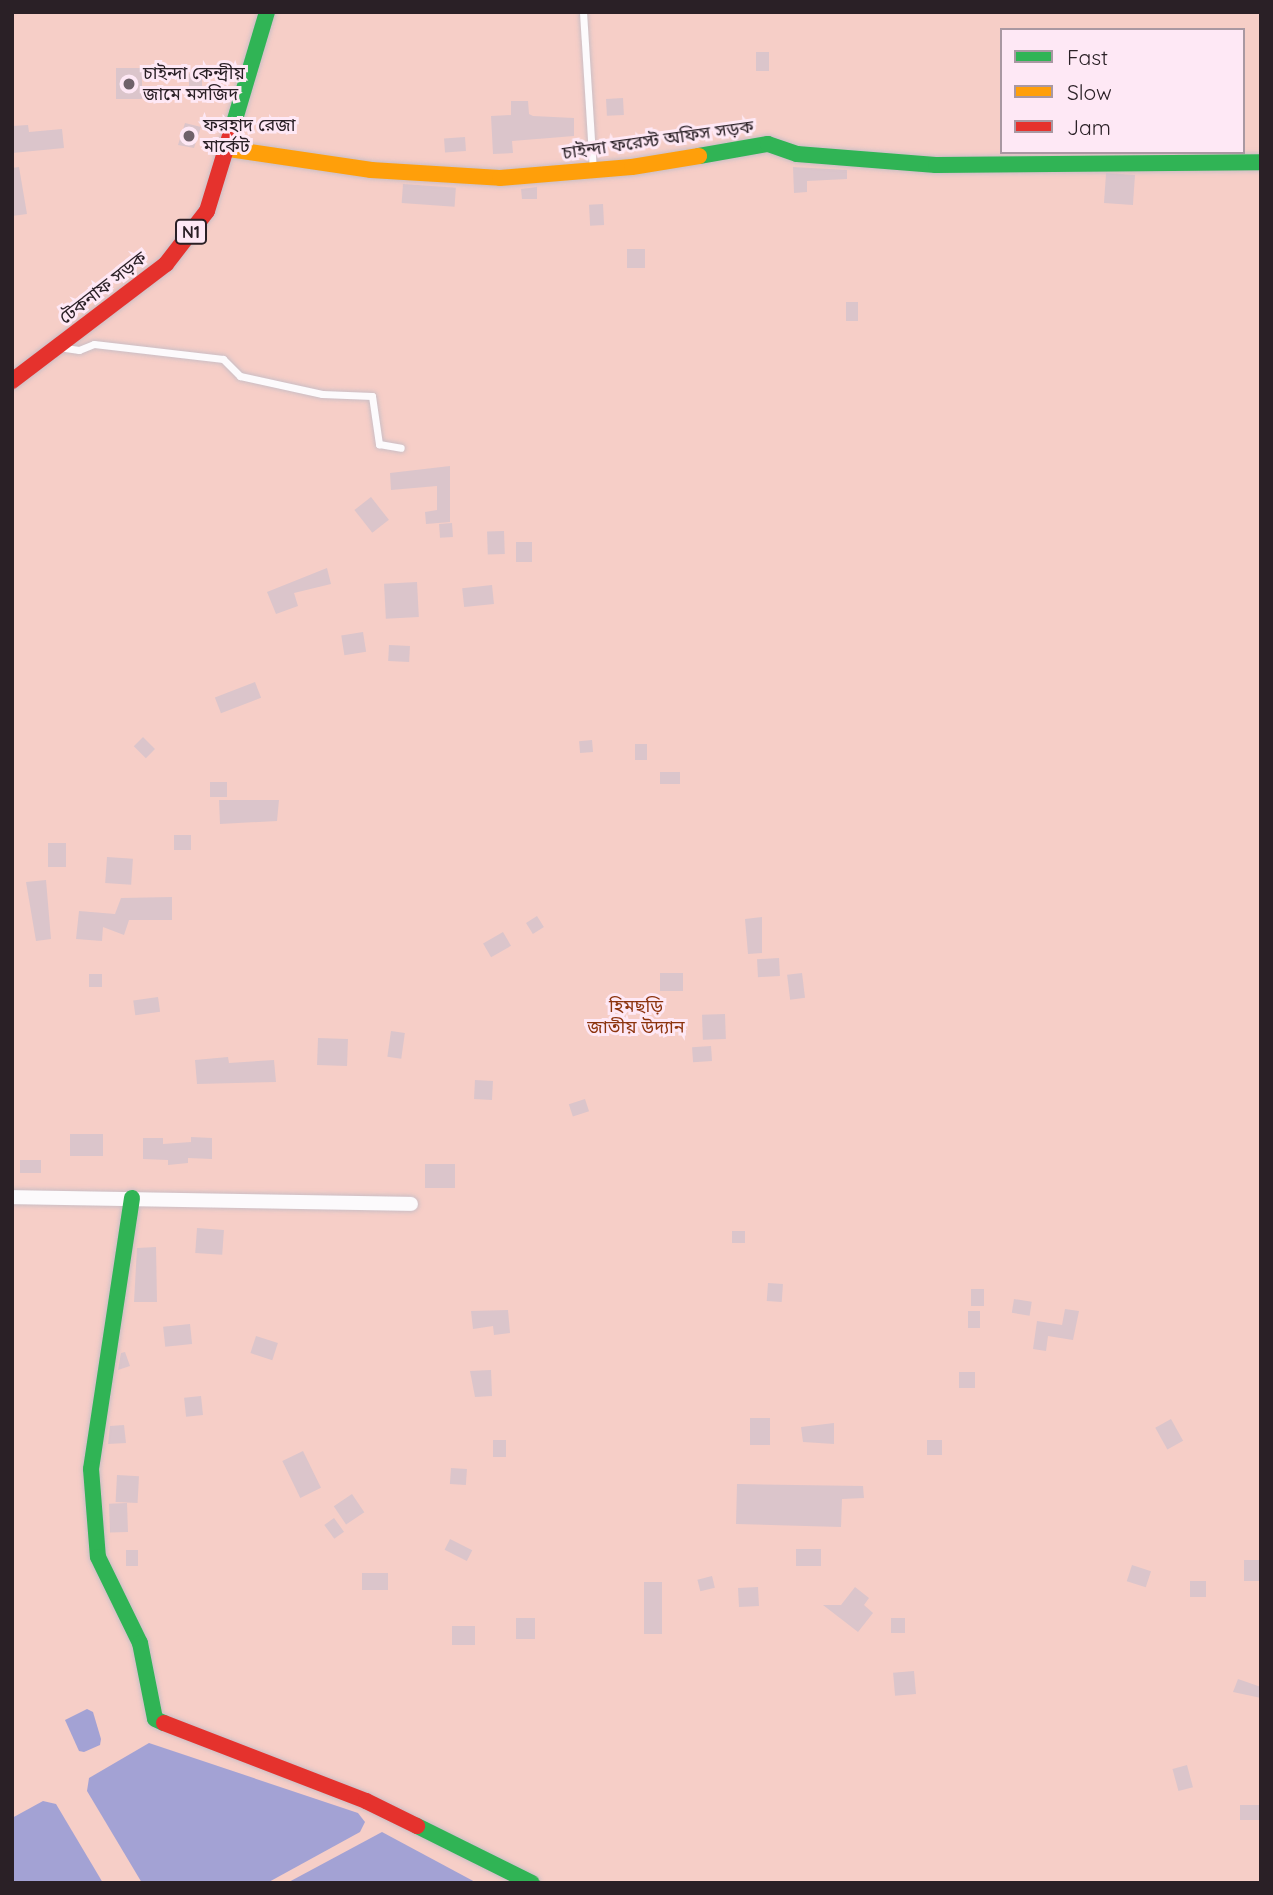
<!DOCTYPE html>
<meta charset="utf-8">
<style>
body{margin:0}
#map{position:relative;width:1273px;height:1895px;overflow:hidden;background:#eedee8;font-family:Quicksand,"Noto Sans Bengali",sans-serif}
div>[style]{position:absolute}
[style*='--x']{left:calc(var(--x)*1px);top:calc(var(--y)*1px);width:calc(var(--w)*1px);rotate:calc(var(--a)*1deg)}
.green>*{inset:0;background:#f6cec7}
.water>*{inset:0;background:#a3a2d4}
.building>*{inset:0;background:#dbc5cb;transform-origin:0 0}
.roads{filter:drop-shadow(0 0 2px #cabec5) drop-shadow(0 0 2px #cabec5)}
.lane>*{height:7px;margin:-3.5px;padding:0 3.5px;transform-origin:3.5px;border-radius:3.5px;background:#fcfafc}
.street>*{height:14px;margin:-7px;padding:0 7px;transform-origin:7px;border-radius:7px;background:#fcfafc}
.fast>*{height:16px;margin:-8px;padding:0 8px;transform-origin:8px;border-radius:8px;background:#30b455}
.slow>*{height:16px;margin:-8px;padding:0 8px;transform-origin:8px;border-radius:8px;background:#ff9f0a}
.jam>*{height:16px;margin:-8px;padding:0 8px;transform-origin:8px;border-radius:8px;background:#e5322d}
.dots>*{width:19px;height:19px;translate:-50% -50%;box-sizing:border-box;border:4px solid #fee8f5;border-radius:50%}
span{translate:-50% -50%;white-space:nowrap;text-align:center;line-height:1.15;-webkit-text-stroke:6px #fee8f5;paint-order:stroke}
.shield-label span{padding:2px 5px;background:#fee8f5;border:2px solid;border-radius:5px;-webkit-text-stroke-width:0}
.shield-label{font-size:16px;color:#2a2026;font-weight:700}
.poi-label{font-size:18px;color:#2a2026}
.left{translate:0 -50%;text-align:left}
.street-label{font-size:18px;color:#2a2026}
.park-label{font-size:18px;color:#8c330d}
.frame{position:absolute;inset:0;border:14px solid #2a2026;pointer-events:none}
.legend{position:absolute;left:1000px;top:28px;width:245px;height:126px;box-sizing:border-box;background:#fee8f5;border:2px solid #a998a2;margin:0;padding:9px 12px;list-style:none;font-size:21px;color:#2a2026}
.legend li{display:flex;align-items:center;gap:14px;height:35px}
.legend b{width:35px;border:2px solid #a998a2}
</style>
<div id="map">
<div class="green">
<div style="clip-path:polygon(evenodd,12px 12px,1261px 12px,1261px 1883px,12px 1883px,12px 12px,1002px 30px,1243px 30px,1243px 152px,1002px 152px,1002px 30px)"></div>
</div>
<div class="water">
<div style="clip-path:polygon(87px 1709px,93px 1712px,101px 1739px,100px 1745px,84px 1752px,79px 1751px,65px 1720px)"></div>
<div style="clip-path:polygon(149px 1743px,358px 1813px,365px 1822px,360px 1832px,267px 1883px,142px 1883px,87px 1791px,89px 1778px)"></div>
<div style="clip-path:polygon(43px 1801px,56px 1804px,103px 1883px,12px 1883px,12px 1818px)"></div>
<div style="clip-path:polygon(382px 1832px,477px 1883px,287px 1883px)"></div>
</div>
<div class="building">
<div style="left:756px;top:52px;width:13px;height:19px"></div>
<div style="left:142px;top:68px;width:31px;height:26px;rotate:90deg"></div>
<div style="left:189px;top:74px;width:13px;height:20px"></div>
<div style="left:623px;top:98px;width:17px;height:17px;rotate:87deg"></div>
<div style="clip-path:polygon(511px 101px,528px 101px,529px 114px,533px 116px,574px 118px,574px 136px,512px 141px,513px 153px,493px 154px,491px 116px,511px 115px)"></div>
<div style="clip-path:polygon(185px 123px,201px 127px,194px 148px,178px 145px)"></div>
<div style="clip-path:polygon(28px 125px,29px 132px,62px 129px,64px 148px,12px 153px,12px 126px)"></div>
<div style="left:465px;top:137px;width:14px;height:21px;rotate:86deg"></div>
<div style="clip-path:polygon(19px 167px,27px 214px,12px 216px,12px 168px)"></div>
<div style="clip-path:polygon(793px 167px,847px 170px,847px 179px,807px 181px,807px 192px,794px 193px)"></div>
<div style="left:1135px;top:175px;width:30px;height:29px;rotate:94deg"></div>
<div style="left:403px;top:184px;width:53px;height:19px;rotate:4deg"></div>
<div style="clip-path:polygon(537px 187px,537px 199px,522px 199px,521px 189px)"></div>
<div style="left:603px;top:204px;width:21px;height:14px;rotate:87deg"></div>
<div style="left:627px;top:249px;width:18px;height:19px"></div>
<div style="left:846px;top:302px;width:12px;height:19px"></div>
<div style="clip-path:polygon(450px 466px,450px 522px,426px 524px,425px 512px,437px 510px,437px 486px,391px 490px,390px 473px)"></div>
<div style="left:371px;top:497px;width:29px;height:21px;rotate:52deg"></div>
<div style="left:452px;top:523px;width:14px;height:13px;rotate:86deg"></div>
<div style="left:504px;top:531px;width:23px;height:17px;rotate:88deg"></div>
<div style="left:516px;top:542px;width:16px;height:20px"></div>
<div style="clip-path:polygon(327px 568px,331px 584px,294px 593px,298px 606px,276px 614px,267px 592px)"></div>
<div style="left:417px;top:582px;width:35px;height:33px;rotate:87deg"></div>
<div style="left:492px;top:585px;width:19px;height:30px;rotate:84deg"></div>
<div style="left:363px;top:632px;width:20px;height:22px;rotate:81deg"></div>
<div style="left:389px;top:645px;width:21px;height:16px;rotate:3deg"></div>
<div style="left:255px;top:682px;width:17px;height:43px;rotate:69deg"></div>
<div style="left:143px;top:737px;width:17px;height:13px;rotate:45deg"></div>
<div style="left:592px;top:740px;width:12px;height:13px;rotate:85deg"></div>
<div style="left:647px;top:744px;width:16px;height:12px;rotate:90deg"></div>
<div style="left:660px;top:772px;width:20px;height:12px"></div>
<div style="left:227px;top:782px;width:15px;height:17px;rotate:90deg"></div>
<div style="clip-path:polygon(219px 800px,279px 800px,277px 821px,220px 824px)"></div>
<div style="left:191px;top:835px;width:15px;height:17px;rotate:90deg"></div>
<div style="left:48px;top:843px;width:18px;height:24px"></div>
<div style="left:107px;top:857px;width:26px;height:26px;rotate:4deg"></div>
<div style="clip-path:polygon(46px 880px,51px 939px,36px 941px,26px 882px)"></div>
<div style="clip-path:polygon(172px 897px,172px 920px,129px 920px,124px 935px,103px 927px,102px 941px,76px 939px,79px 911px,115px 914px,121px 898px)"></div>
<div style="left:537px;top:916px;width:13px;height:13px;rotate:58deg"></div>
<div style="clip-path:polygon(762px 917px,762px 953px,748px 954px,745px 919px)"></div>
<div style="left:503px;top:932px;width:16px;height:23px;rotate:60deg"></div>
<div style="left:779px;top:958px;width:18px;height:22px;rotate:87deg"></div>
<div style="left:683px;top:973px;width:18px;height:23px;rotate:90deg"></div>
<div style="left:802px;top:973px;width:25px;height:15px;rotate:83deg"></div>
<div style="left:89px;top:974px;width:13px;height:13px"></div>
<div style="left:158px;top:997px;width:15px;height:25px;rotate:82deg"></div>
<div style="left:725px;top:1014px;width:25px;height:23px;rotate:88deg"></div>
<div style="left:391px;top:1031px;width:14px;height:26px;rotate:8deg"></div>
<div style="left:318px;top:1038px;width:30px;height:27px;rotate:2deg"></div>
<div style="left:711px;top:1046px;width:15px;height:19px;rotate:86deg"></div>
<div style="clip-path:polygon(228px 1057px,229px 1063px,274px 1060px,276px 1082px,197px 1084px,195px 1060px)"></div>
<div style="left:475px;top:1080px;width:18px;height:19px;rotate:3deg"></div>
<div style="left:585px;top:1099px;width:13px;height:17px;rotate:72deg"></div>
<div style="left:70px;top:1134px;width:33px;height:22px"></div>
<div style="clip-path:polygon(191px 1137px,212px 1138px,212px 1159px,188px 1158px,188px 1163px,168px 1165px,168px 1160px,143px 1159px,143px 1138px,163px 1138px,163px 1144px,191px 1142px)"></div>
<div style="left:20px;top:1160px;width:21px;height:13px"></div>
<div style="left:455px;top:1164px;width:24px;height:30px;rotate:90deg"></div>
<div style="left:197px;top:1228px;width:27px;height:25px;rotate:4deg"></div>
<div style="left:732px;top:1231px;width:13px;height:12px"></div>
<div style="clip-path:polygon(156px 1247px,157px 1302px,134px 1302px,137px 1248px)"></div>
<div style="left:768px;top:1283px;width:15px;height:18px;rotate:4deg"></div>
<div style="left:971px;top:1289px;width:13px;height:17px"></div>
<div style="left:1014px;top:1299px;width:18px;height:14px;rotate:9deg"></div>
<div style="clip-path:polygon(1065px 1309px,1079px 1311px,1073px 1340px,1048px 1336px,1046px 1351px,1033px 1349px,1037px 1321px,1062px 1325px)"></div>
<div style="clip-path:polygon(508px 1310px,510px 1333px,494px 1335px,493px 1326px,473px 1329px,471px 1311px)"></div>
<div style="left:968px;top:1311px;width:12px;height:17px"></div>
<div style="left:190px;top:1324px;width:20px;height:27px;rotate:84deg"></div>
<div style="left:256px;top:1336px;width:23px;height:18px;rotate:18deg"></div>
<div style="clip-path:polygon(125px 1352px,130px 1366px,118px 1370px,121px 1353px)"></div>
<div style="clip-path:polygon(491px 1370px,492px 1396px,475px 1397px,470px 1371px)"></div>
<div style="left:975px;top:1372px;width:16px;height:16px;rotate:90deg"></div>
<div style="left:201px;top:1396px;width:19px;height:17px;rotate:84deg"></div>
<div style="left:750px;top:1418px;width:20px;height:27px"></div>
<div style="left:1171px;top:1419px;width:25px;height:18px;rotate:61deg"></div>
<div style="clip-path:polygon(834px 1423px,834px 1444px,803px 1442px,801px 1427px)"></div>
<div style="clip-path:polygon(124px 1425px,126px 1443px,108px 1444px,110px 1426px)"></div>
<div style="left:493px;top:1440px;width:13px;height:17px"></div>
<div style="left:942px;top:1440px;width:15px;height:15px;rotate:90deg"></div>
<div style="left:303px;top:1451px;width:41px;height:23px;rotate:64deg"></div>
<div style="left:451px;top:1468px;width:16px;height:16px;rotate:4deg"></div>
<div style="left:117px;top:1475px;width:22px;height:27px;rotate:3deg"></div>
<div style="clip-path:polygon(737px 1484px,863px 1486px,864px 1498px,842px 1499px,841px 1527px,736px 1524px)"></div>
<div style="left:352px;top:1494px;width:22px;height:22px;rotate:56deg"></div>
<div style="left:127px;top:1503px;width:29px;height:18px;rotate:88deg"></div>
<div style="left:334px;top:1518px;width:17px;height:12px;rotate:54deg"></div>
<div style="left:450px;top:1539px;width:25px;height:12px;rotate:27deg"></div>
<div style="left:821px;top:1549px;width:17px;height:25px;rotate:90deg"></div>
<div style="left:126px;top:1550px;width:12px;height:16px"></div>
<div style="left:1244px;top:1560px;width:17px;height:21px"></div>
<div style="left:1132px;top:1565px;width:20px;height:17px;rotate:18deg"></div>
<div style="left:388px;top:1573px;width:17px;height:26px;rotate:90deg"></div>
<div style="left:712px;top:1576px;width:12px;height:15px;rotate:76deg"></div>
<div style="left:1190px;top:1581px;width:16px;height:16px"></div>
<div style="left:644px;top:1582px;width:18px;height:52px"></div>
<div style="left:758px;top:1587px;width:19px;height:20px;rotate:87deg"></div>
<div style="clip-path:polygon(855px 1587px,869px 1598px,864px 1605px,873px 1613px,858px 1632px,823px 1605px,841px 1605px)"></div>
<div style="left:516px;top:1618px;width:19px;height:21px"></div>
<div style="left:891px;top:1618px;width:14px;height:15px"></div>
<div style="left:452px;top:1626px;width:23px;height:19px"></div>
<div style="left:914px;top:1671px;width:23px;height:21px;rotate:85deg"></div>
<div style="clip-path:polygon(1238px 1679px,1261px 1687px,1261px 1698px,1233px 1692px)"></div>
<div style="left:1187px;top:1765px;width:23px;height:15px;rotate:75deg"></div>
<div style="left:1261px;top:1805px;width:15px;height:21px;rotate:90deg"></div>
</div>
<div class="roads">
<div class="lane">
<div style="--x:583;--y:12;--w:157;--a:86.4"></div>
<div style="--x:65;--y:348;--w:14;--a:8"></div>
<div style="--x:79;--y:350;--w:16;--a:-22"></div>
<div style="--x:94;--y:344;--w:130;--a:6.6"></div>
<div style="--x:223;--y:359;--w:24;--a:45"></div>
<div style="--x:240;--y:376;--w:84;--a:12.4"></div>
<div style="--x:322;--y:394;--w:50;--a:2.3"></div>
<div style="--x:372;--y:396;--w:49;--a:81.7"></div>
<div style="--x:379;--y:444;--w:22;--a:10"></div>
</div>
<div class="street">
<div style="--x:12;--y:1197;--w:399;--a:1"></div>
</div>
<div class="fast">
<div style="--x:233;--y:126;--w:119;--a:-73.4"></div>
<div style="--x:699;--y:156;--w:70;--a:-9.9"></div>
<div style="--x:768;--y:144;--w:31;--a:19"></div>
<div style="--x:797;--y:154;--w:139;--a:4.5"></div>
<div style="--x:936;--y:165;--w:325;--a:-0.5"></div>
<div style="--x:132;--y:1198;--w:274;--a:98.6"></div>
<div style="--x:91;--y:1469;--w:88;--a:85.5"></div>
<div style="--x:98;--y:1557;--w:96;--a:64"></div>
<div style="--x:140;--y:1643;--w:77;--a:78.8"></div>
<div style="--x:155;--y:1719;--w:10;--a:24"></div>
<div style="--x:417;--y:1826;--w:128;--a:26.4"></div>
</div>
<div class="slow">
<div style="--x:229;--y:149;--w:144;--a:8.4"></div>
<div style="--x:371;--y:170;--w:129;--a:3.5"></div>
<div style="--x:500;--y:178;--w:132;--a:-4.8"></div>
<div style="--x:632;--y:167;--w:68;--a:-9.3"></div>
</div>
<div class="jam">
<div style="--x:12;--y:381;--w:193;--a:-37.2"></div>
<div style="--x:166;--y:264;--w:67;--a:-52.3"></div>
<div style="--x:207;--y:211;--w:89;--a:-73"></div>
<div style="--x:164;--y:1723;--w:217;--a:21.1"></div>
<div style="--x:366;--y:1801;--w:57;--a:26.1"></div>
</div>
</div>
<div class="dots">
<div style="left:129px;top:84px;background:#6f626a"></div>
<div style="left:189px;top:136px;background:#6f626a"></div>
</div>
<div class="shield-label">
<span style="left:191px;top:232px">N1</span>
</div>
<div class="poi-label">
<span class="left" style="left:143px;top:84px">চাইন্দা কেন্দ্রীয়<br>জামে মসজিদ</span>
<span class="left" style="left:203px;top:136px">ফরহাদ রেজা<br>মার্কেট</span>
</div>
<div class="street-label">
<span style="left:658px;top:140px;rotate:-8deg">চাইন্দা ফরেস্ট অফিস সড়ক</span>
<span style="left:103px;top:288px;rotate:-38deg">টেকনাফ সড়ক</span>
</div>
<div class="park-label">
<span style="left:636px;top:1017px">হিমছড়ি<br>জাতীয় উদ্যান</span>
</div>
<div class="frame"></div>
<ul class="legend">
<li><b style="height:9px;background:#30b455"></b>Fast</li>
<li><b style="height:9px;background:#ff9f0a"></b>Slow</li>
<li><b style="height:9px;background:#e5322d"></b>Jam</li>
</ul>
</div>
